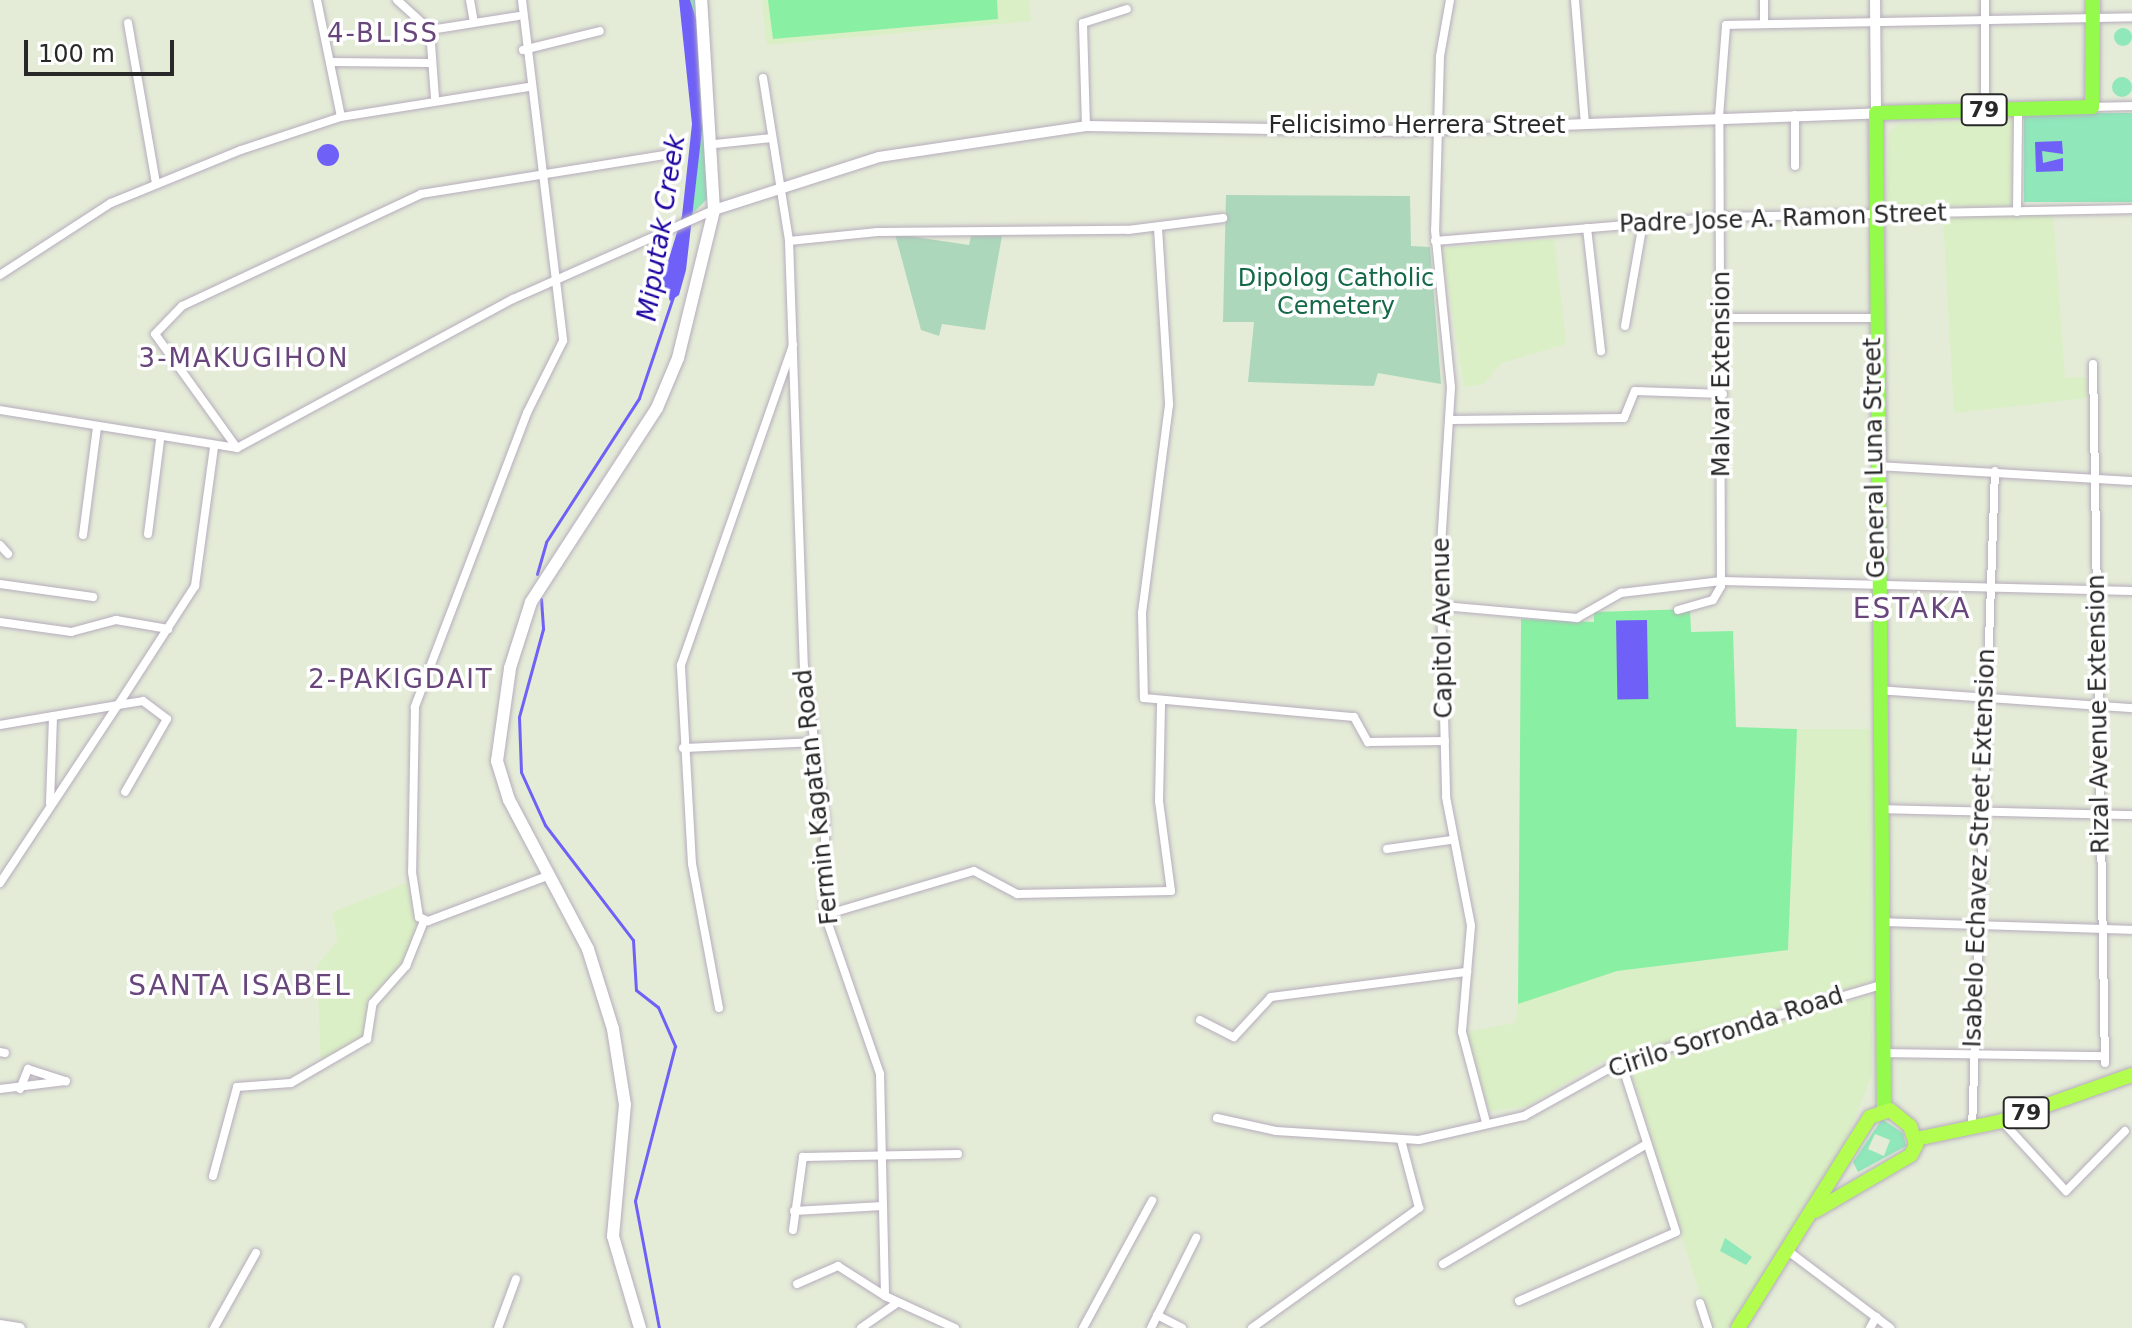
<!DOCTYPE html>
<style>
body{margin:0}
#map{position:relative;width:2132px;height:1328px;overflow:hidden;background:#e4ecd7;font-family:"DejaVu Sans",sans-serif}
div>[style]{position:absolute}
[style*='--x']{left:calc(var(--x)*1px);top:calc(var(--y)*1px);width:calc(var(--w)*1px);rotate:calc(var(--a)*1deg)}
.education>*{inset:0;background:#daefc5}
.green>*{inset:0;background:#8fe7ba;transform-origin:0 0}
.round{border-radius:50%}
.cemetery>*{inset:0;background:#add7bb}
.pitch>*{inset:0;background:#89f0a3}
.water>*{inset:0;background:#6f61f7;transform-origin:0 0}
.stream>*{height:3px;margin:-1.5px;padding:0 1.5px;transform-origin:1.5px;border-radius:1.5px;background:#6f61f7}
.roads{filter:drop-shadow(0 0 2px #b7acbd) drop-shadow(0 0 2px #b7acbd)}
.minor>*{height:8px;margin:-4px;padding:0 4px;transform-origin:4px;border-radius:4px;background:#fff}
.tertiary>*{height:10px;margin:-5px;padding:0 5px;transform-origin:5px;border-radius:5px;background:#fff}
.secondary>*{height:12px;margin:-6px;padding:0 6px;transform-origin:6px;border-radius:6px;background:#fff}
.primary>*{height:14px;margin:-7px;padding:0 7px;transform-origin:7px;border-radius:7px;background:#94fb4d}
.trunk>*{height:14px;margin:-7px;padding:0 7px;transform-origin:7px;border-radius:7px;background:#b2fd4e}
span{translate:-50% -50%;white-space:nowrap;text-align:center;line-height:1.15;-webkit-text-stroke:7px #fff;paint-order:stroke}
.shield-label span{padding:2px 6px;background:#fff;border:2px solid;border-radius:6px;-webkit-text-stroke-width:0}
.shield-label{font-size:22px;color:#282828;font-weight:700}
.street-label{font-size:24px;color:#282828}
.park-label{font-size:24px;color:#146848}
.neighbourhood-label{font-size:26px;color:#68457b;letter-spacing:2px}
.water-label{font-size:26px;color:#1e03a0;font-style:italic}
.quarter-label{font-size:28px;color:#68457b;letter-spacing:2px}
.scale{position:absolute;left:24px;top:40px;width:150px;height:36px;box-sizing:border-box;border:4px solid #282828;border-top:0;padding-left:10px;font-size:24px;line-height:28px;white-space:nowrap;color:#282828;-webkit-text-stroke:6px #fff;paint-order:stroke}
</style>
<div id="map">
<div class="education">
<div style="clip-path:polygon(762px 0,1029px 0,1031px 21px,767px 45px)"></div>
<div style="clip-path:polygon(2012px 119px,2011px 206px,1886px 208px,1889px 132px,1899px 124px)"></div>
<div style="clip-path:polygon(2053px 213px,2065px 378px,2086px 377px,2087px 398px,1954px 413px,1943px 216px)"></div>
<div style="clip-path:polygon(1554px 239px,1566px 344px,1501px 363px,1484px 384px,1464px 387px,1442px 248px)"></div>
<div style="clip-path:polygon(1797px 729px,1870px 729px,1871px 982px,1600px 1062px,1527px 1106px,1489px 1111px,1466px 1032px,1516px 1023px,1518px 1004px,1617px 971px,1788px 950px)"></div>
<div style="clip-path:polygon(407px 883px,419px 927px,404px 964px,371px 1001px,366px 1037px,321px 1065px,317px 966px,338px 940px,332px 912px)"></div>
<div style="clip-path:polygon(1872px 994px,1872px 1074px,1839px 1159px,1730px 1328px,1710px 1328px,1630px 1067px)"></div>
</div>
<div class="green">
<div style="clip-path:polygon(690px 0,696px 0,708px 198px,692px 214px,702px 116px)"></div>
<div class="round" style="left:2114px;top:28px;width:18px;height:18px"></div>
<div class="round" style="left:2112px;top:77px;width:20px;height:20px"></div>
<div style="left:2132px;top:113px;width:89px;height:108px;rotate:90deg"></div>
<div style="clip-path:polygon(evenodd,1882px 1119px,1903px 1133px,1906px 1146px,1858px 1172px,1853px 1162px,1882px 1119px,1875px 1134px,1890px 1140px,1884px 1156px,1868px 1149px,1875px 1134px)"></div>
<div style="clip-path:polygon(1725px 1238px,1752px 1257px,1746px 1265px,1720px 1251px)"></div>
</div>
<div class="cemetery">
<div style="clip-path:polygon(1226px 195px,1410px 196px,1411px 246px,1430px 247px,1441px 384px,1378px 373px,1374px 386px,1248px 382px,1254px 322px,1223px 322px)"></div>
<div style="clip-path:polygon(895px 234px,969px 245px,971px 236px,1002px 236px,985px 330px,942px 324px,939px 336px,921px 330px)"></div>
</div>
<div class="pitch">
<div style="clip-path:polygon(768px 0,997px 0,998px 19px,773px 39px)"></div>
<div style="clip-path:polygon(1690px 609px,1691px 632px,1733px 631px,1736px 727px,1797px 729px,1788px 950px,1617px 971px,1518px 1004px,1521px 619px,1594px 622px,1594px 612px)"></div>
</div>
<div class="water">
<div style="clip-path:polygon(679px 0,690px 0,696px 19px,702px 130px,686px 270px,679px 295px,670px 301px,662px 281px,682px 216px,692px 124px)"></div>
<div style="clip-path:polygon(2062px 141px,2063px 154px,2042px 151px,2043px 163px,2063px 158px,2063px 171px,2036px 172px,2035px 142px)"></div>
<div class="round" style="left:317px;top:144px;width:22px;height:22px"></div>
<div style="left:1647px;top:620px;width:79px;height:31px;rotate:89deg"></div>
</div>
<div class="stream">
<div style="--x:537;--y:574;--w:33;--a:-74"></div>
<div style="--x:546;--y:542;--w:171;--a:-57.1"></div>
<div style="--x:639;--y:398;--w:107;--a:-71.4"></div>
<div style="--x:541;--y:599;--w:30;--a:86"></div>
<div style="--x:543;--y:629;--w:91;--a:105.3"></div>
<div style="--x:519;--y:717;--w:55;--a:87.9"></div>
<div style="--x:521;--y:772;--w:58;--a:65.6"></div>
<div style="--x:545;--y:825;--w:145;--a:52.6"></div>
<div style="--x:633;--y:940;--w:50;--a:86.6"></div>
<div style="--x:636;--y:990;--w:28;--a:38"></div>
<div style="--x:658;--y:1007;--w:43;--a:66.4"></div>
<div style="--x:675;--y:1046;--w:160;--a:104.5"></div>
<div style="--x:635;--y:1201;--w:129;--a:79.3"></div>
</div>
<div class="roads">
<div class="minor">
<div style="--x:317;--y:0;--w:119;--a:78.4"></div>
<div style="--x:397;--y:0;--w:45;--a:42.3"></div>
<div style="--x:470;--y:0;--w:22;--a:80"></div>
<div style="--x:522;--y:0;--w:343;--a:83.1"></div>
<div style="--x:563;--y:341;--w:80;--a:116.6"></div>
<div style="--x:527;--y:413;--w:315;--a:110.9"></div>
<div style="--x:415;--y:707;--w:165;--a:91"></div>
<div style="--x:412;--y:872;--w:46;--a:81.2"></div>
<div style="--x:419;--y:917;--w:10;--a:24"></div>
<div style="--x:428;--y:921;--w:127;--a:-20.7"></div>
<div style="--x:1450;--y:0;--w:57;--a:100.1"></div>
<div style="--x:1440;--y:56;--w:174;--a:91.6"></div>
<div style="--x:1435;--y:230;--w:158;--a:84.2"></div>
<div style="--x:1451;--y:387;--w:174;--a:93.6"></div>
<div style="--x:1440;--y:561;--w:236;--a:88.5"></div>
<div style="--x:1446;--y:797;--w:131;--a:79"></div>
<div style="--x:1471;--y:926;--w:106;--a:94.9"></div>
<div style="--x:1462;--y:1032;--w:93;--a:75.1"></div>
<div style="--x:1575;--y:0;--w:125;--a:85.4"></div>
<div style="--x:1985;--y:0;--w:110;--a:90"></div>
<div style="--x:1764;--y:22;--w:22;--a:-90"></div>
<div style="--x:128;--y:23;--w:163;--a:80.1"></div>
<div style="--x:523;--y:50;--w:79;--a:-13.9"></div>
<div style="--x:330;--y:62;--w:100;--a:0.6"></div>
<div style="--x:763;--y:78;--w:165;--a:80.9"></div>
<div style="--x:789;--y:241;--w:425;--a:88"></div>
<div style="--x:804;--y:666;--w:154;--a:82.2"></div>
<div style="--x:825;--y:819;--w:96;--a:90"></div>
<div style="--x:825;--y:915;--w:168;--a:70.9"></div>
<div style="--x:880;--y:1074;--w:222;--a:88.7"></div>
<div style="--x:885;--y:1296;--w:77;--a:24.6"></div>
<div style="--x:435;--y:98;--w:68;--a:-94.2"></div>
<div style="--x:430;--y:30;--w:89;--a:-9"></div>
<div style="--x:2092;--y:107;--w:40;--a:-1.4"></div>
<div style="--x:1795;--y:115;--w:51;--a:90"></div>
<div style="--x:1086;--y:126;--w:103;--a:-91.7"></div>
<div style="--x:1083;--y:23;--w:46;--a:-17.7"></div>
<div style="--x:715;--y:144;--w:57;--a:-6"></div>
<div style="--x:2017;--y:212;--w:103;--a:-89.4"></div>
<div style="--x:1158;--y:228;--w:177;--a:86.4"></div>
<div style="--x:1169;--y:405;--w:210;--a:97.4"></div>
<div style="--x:1142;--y:613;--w:85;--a:88.7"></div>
<div style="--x:1144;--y:698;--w:211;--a:5.2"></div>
<div style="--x:1354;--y:717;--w:29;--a:61"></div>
<div style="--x:1368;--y:742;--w:77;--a:-0.7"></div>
<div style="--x:1587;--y:228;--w:124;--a:83.5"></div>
<div style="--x:789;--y:241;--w:89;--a:-5.8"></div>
<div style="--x:878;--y:232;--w:250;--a:-0.5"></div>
<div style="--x:1128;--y:230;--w:96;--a:-7.2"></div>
<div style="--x:1435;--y:241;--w:288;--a:-4.8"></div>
<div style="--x:1722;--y:217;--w:410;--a:-1.1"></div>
<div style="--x:0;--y:275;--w:132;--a:-33"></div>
<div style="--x:111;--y:203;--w:140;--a:-22.2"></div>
<div style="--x:241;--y:150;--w:105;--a:-18.3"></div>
<div style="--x:341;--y:117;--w:189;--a:-9.1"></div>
<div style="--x:1722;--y:318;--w:152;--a:0"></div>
<div style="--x:1625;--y:326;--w:105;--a:-80.1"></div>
<div style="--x:2093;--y:364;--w:699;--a:89.02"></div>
<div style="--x:0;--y:410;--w:240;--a:9.1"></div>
<div style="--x:237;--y:448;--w:314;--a:-28.4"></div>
<div style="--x:513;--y:299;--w:220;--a:-23.9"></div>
<div style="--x:1451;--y:420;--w:173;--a:-0.7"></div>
<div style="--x:1624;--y:418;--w:29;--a:-68"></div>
<div style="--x:1635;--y:391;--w:88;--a:2"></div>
<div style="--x:237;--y:448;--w:140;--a:-125.7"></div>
<div style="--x:155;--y:334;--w:39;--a:-46"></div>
<div style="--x:182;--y:306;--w:264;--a:-25.1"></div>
<div style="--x:421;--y:194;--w:253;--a:-9.1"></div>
<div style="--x:1877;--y:466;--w:255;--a:3.4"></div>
<div style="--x:148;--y:534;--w:95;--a:-82.7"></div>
<div style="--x:83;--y:535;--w:109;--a:-82.6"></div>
<div style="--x:0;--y:545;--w:12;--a:48"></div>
<div style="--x:0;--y:584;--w:94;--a:8"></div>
<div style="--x:1443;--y:606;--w:135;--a:5.1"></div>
<div style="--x:1577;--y:618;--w:51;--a:-29.6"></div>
<div style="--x:1621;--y:593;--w:101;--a:-6.8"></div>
<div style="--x:1721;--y:581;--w:411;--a:1.4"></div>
<div style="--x:1678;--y:610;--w:36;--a:-16"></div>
<div style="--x:1713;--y:600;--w:16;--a:-60"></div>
<div style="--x:1721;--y:586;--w:469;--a:-90.2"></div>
<div style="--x:1719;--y:117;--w:92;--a:-85.6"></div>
<div style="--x:1726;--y:25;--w:406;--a:-1.1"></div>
<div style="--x:0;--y:622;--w:72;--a:8"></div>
<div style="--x:71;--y:632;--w:47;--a:-14.9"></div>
<div style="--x:116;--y:620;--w:53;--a:9.8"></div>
<div style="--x:1878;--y:690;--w:255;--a:4.1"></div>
<div style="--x:0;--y:725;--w:120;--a:-9.6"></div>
<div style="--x:118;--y:705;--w:142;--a:-57.1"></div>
<div style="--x:195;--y:586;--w:139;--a:-82.2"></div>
<div style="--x:683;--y:748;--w:130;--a:-2.6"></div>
<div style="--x:50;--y:803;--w:87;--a:-88"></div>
<div style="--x:1880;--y:809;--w:252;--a:1.4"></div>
<div style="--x:1387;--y:849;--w:65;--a:-8"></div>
<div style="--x:0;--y:883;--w:214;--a:-56.5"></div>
<div style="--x:118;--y:705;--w:25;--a:-9"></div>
<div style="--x:143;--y:701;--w:30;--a:37"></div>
<div style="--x:167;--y:719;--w:84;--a:119.9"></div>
<div style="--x:825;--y:915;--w:155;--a:-16.5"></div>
<div style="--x:974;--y:871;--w:49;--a:28.1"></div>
<div style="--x:1017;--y:894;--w:154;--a:-1.1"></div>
<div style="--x:1171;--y:891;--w:91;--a:-97.6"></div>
<div style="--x:1159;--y:801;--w:97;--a:-88.8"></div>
<div style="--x:1881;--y:922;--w:251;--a:1.8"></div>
<div style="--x:719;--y:1008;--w:147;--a:-100.6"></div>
<div style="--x:692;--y:864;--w:199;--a:-93.2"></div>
<div style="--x:681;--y:665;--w:339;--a:-70.7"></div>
<div style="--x:1200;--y:1020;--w:38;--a:27"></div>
<div style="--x:1234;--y:1037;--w:54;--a:-47.2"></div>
<div style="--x:1271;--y:997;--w:198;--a:-7.3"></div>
<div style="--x:0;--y:1052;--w:5;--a:11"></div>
<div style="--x:1882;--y:1053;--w:222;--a:0.8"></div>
<div style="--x:0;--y:1089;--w:66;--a:-6.9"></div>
<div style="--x:20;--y:1089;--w:22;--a:-68"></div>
<div style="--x:28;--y:1069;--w:40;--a:18"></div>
<div style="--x:1217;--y:1118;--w:60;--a:12.4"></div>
<div style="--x:1276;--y:1131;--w:143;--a:3.6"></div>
<div style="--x:1419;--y:1140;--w:108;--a:-12.9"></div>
<div style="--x:1524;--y:1116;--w:111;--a:-29.1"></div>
<div style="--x:1621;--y:1062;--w:271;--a:-16.5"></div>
<div style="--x:2002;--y:1121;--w:95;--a:47.6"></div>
<div style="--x:2066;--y:1191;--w:84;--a:-45.5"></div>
<div style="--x:1972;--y:1129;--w:658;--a:-88"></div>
<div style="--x:213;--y:1176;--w:92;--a:-74.9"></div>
<div style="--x:237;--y:1087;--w:54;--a:-4.2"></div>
<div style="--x:291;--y:1083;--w:88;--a:-30.1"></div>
<div style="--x:367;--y:1039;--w:36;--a:-81"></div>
<div style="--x:373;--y:1003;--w:50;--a:-48.3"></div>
<div style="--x:406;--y:966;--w:48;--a:-68.2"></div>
<div style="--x:794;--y:1211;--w:89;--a:-3.2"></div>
<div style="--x:793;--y:1230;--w:74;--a:-82.2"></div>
<div style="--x:803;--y:1157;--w:155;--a:-1.1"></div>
<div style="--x:1788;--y:1251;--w:128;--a:37"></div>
<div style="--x:1443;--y:1264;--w:237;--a:-30.5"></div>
<div style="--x:797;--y:1284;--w:45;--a:-23.7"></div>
<div style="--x:838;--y:1266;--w:56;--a:32.6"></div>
<div style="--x:1519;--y:1301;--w:171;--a:-23.7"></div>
<div style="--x:1676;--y:1232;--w:179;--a:-107.9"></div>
<div style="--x:1700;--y:1303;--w:26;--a:72"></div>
<div style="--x:1157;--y:1315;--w:28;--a:27"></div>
<div style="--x:214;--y:1328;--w:86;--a:-60.8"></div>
<div style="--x:498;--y:1328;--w:52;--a:-69.8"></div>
<div style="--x:861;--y:1328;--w:44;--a:-34.8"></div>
<div style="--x:1083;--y:1328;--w:145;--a:-61.5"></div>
<div style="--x:1151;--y:1328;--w:101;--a:-63.4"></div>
<div style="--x:1252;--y:1328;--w:206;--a:-35.7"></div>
<div style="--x:1419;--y:1208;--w:70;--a:-104.8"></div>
<div style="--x:1870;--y:1328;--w:13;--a:-61"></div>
</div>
<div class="tertiary">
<div style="--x:714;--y:210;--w:173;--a:-17.8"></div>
<div style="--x:879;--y:157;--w:209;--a:-8.5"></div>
<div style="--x:1086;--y:126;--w:309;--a:0.9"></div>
<div style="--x:1395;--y:131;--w:481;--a:-2.1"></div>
<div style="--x:1876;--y:113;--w:113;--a:-90.5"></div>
<div style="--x:0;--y:1325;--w:20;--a:9"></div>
</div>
<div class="secondary">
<div style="--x:640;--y:1328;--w:96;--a:-106.4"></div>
<div style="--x:613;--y:1236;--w:132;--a:-84.8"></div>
<div style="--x:625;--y:1105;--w:77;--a:-99"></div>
<div style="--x:613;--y:1029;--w:84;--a:-107.4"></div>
<div style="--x:588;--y:949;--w:169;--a:-117.9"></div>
<div style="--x:509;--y:800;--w:41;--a:-107.1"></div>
<div style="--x:497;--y:761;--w:94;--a:-82"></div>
<div style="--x:510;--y:668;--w:69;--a:-72.3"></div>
<div style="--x:531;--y:602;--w:231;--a:-57"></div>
<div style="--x:657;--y:408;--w:54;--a:-67.2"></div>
<div style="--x:678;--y:358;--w:152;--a:-76.3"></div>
<div style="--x:714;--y:210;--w:210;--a:-93.5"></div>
</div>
<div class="primary">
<div style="--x:1884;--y:1109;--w:996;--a:-90.46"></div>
<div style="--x:1876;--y:113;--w:216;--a:-1.6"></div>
<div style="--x:2092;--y:107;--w:107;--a:-89.5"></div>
</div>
<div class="trunk">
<div style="--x:1916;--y:1139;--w:88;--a:-11.8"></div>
<div style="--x:2002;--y:1121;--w:138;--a:-19.5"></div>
<div style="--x:1738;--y:1328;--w:249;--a:-58"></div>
<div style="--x:1870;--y:1117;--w:21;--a:-19"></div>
<div style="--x:1890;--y:1110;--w:26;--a:39"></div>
<div style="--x:1910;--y:1126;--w:20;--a:72"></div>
<div style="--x:1916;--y:1145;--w:11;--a:117"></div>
<div style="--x:1911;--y:1155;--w:111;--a:149.7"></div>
</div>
</div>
<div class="shield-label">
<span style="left:1984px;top:110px">79</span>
<span style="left:2026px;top:1113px">79</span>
</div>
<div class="street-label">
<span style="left:1417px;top:126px">Felicisimo Herrera Street</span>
<span style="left:1783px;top:219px;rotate:-2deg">Padre Jose A. Ramon Street</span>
<span style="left:1722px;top:374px;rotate:-90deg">Malvar Extension</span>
<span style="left:1875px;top:458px;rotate:-91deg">General Luna Street</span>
<span style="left:1443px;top:628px;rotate:-91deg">Capitol Avenue</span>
<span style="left:2099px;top:714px;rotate:-91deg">Rizal Avenue Extension</span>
<span style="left:817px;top:797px;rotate:-96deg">Fermin Kagatan Road</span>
<span style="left:1980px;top:848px;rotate:-88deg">Isabelo Echavez Street Extension</span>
<span style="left:1726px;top:1033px;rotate:-18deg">Cirilo Sorronda Road</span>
</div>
<div class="park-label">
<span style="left:1336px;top:293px">Dipolog Catholic<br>Cemetery</span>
</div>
<div class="neighbourhood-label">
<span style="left:383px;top:34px">4-BLISS</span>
<span style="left:244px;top:359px">3-MAKUGIHON</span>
<span style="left:401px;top:680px">2-PAKIGDAIT</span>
</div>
<div class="water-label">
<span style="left:662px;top:228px;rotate:-81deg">Miputak Creek</span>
</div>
<div class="quarter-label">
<span style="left:1912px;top:609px">ESTAKA</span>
<span style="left:240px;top:986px">SANTA ISABEL</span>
</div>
<div class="scale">100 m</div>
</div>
